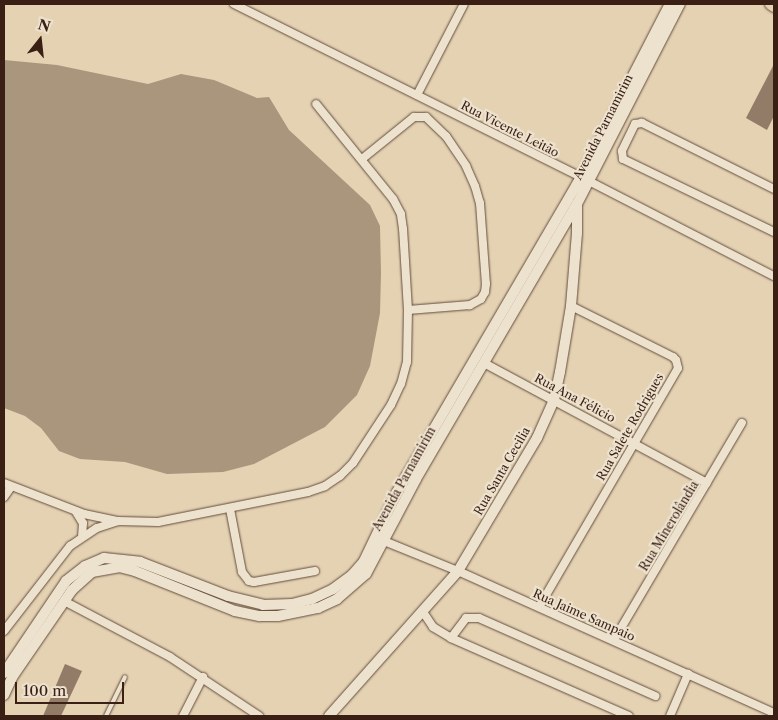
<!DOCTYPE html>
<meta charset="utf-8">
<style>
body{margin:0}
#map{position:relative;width:778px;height:720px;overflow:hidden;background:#e4d2b3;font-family:"Libre Caslon Text",serif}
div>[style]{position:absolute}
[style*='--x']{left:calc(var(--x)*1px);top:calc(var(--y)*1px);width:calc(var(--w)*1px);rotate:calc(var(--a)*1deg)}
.water>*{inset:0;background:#aa957d}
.building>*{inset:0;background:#927c67}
.roads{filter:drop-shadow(0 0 1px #644c3c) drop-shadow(0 0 1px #644c3c)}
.service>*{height:4px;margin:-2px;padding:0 2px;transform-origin:2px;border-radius:2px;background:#ede2ce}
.minor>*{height:8px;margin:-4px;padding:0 4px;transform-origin:4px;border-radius:4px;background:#ede2ce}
.tertiary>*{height:10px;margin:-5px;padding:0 5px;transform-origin:5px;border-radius:5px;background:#ede2ce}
.trunk>*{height:12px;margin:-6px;padding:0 6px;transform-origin:6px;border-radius:6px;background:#e4d2b3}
span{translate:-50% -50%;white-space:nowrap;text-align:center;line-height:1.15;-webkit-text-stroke:4.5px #ede2ce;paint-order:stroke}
.street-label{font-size:12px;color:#391f14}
.frame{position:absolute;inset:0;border:5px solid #391f14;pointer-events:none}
.north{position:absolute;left:15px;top:15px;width:50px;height:50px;-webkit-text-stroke:4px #ede2ce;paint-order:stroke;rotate:16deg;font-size:14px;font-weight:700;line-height:20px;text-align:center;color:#391f14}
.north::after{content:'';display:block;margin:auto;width:18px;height:22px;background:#391f14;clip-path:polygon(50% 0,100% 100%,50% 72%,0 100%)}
.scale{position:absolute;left:15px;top:682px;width:109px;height:22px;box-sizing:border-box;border:2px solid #391f14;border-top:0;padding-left:6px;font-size:15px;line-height:18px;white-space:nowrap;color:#391f14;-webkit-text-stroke:4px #ede2ce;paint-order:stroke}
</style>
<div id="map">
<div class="water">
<div style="clip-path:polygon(4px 60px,57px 65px,148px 84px,181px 74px,214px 80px,257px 98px,269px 97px,289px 130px,370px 205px,380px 226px,381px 273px,380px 313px,370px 366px,357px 395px,325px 427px,254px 464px,223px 472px,167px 474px,125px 462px,80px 459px,59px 451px,41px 428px,25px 416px,4px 408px)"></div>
</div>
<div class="building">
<div style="clip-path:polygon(774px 64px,774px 116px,767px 130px,746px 118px)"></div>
<div style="clip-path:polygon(65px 664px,82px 671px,61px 716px,43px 716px)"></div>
</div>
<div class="roads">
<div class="service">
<div style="--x:106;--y:716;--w:43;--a:-64"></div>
</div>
<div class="minor">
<div style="--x:234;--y:4;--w:388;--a:26.5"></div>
<div style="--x:581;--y:177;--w:217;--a:27.2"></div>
<div style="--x:417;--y:95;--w:102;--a:-62.7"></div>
<div style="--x:362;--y:159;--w:67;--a:-38.9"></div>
<div style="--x:414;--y:117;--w:12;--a:0"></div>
<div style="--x:426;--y:117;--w:28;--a:44"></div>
<div style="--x:446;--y:136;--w:36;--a:56"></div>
<div style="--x:466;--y:166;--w:22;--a:66"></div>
<div style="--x:475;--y:186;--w:18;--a:74"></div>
<div style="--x:480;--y:203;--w:81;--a:85.8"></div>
<div style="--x:486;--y:284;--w:8;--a:97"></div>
<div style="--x:485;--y:292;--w:8;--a:120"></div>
<div style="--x:481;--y:299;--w:13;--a:151"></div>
<div style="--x:470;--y:305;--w:62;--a:175.4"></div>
<div style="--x:774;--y:189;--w:148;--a:-153.4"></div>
<div style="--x:642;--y:123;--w:7;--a:172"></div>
<div style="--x:635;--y:124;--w:30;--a:116"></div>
<div style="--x:622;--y:151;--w:8;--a:83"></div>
<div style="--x:623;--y:159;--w:168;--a:25.8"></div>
<div style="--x:484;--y:363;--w:253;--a:28.3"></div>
<div style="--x:4;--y:483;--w:86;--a:21.2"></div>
<div style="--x:84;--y:514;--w:35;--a:12"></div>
<div style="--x:118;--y:521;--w:40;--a:1.4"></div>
<div style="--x:158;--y:522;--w:153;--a:-11.3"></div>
<div style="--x:308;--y:492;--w:18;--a:-19"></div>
<div style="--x:325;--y:486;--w:18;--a:-34"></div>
<div style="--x:340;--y:476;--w:18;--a:-45"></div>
<div style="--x:353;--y:463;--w:69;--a:-56.8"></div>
<div style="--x:391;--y:405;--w:23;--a:-65"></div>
<div style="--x:401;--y:384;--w:23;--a:-75"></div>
<div style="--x:407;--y:362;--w:52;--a:-88.9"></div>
<div style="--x:408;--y:310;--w:81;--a:-93.5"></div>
<div style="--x:403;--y:229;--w:15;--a:-98"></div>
<div style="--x:401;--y:214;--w:17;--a:-118"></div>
<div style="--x:393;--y:199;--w:122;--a:-129"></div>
<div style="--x:4;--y:497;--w:12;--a:-55"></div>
<div style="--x:230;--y:509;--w:64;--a:79.2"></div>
<div style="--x:242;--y:572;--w:11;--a:52"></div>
<div style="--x:249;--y:581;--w:5;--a:11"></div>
<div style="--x:254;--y:582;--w:62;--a:-10.2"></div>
<div style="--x:76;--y:512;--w:13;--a:58"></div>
<div style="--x:83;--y:523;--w:13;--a:94"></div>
<div style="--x:384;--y:541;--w:80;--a:22.1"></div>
<div style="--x:458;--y:571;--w:346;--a:24.2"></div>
<div style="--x:64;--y:601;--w:120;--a:27.8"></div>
<div style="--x:170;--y:657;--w:107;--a:33.5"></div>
<div style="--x:539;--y:607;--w:276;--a:-59.8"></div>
<div style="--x:678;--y:368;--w:8;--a:-104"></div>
<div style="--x:676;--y:360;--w:4;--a:-135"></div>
<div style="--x:673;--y:357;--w:114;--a:-153.4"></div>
<div style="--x:423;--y:612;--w:18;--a:56"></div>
<div style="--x:433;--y:627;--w:21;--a:31"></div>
<div style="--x:451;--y:638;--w:194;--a:23.7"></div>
<div style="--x:4;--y:631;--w:108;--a:-52.2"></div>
<div style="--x:70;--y:546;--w:32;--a:-34"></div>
<div style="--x:97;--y:528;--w:20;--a:-18"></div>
<div style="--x:451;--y:638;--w:25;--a:-53"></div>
<div style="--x:466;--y:618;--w:13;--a:0"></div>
<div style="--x:479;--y:618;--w:193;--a:23.9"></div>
<div style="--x:614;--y:640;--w:252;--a:-59.5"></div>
<div style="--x:183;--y:716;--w:44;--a:-62.9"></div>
<div style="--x:670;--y:716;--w:46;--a:-66.8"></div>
</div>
<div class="tertiary">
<div style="--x:4;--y:673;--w:111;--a:-56"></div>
<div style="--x:66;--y:581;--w:24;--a:-38"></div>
<div style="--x:85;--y:566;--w:21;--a:-23"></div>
<div style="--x:104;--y:558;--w:36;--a:6"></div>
<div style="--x:140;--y:562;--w:94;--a:21.1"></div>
<div style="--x:228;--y:596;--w:36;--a:14"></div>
<div style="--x:263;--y:605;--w:29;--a:-2"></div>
<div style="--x:292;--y:604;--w:21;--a:-14"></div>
<div style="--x:312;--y:599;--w:23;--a:-25"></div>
<div style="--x:333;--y:589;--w:24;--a:-36"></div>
<div style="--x:352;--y:575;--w:18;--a:-49"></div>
<div style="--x:364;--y:561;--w:76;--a:-64.4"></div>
<div style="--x:397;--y:492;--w:355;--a:-59.7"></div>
<div style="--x:576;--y:186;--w:205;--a:-62.7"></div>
<div style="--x:4;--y:695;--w:21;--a:-65"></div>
<div style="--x:13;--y:676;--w:104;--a:-55.5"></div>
<div style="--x:72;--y:590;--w:27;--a:-42"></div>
<div style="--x:92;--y:572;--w:27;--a:-10"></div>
<div style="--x:119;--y:567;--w:16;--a:14"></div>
<div style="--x:135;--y:571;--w:108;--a:21.8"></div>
<div style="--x:235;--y:611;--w:25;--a:12"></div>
<div style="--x:259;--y:616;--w:19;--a:0"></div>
<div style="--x:278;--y:616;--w:41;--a:-11.3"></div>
<div style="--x:318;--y:608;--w:21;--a:-25"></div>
<div style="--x:337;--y:599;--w:38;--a:-41"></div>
<div style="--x:366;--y:574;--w:107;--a:-62.2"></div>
<div style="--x:416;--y:479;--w:319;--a:-59.7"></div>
<div style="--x:577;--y:204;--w:225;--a:-62.8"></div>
<div style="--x:329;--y:716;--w:194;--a:-48.3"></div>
<div style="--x:458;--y:571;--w:155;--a:-59.3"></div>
<div style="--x:537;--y:438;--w:42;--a:-65.9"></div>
<div style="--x:554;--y:400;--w:29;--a:-78"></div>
<div style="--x:560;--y:372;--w:67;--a:-80.5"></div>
<div style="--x:571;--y:306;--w:73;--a:-85.3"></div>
<div style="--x:577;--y:233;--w:28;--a:-90"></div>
</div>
<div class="trunk">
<div style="--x:771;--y:4;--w:4;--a:34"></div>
</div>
</div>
<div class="street-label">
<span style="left:603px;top:127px;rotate:-63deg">Avenida Parnamirim</span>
<span style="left:510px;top:129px;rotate:27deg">Rua Vicente Leitão</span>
<span style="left:575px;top:398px;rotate:28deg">Rua Ana Félicio</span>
<span style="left:630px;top:427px;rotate:-60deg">Rua Salete Rodrigues</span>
<span style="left:502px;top:471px;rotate:-60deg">Rua Santa Cecilia</span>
<span style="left:404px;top:479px;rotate:-61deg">Avenida Parnamirim</span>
<span style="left:669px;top:526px;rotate:-59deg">Rua Minerolândia</span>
<span style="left:584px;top:615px;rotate:24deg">Rua Jaime Sampaio</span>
</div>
<div class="frame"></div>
<div class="north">N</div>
<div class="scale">100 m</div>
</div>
